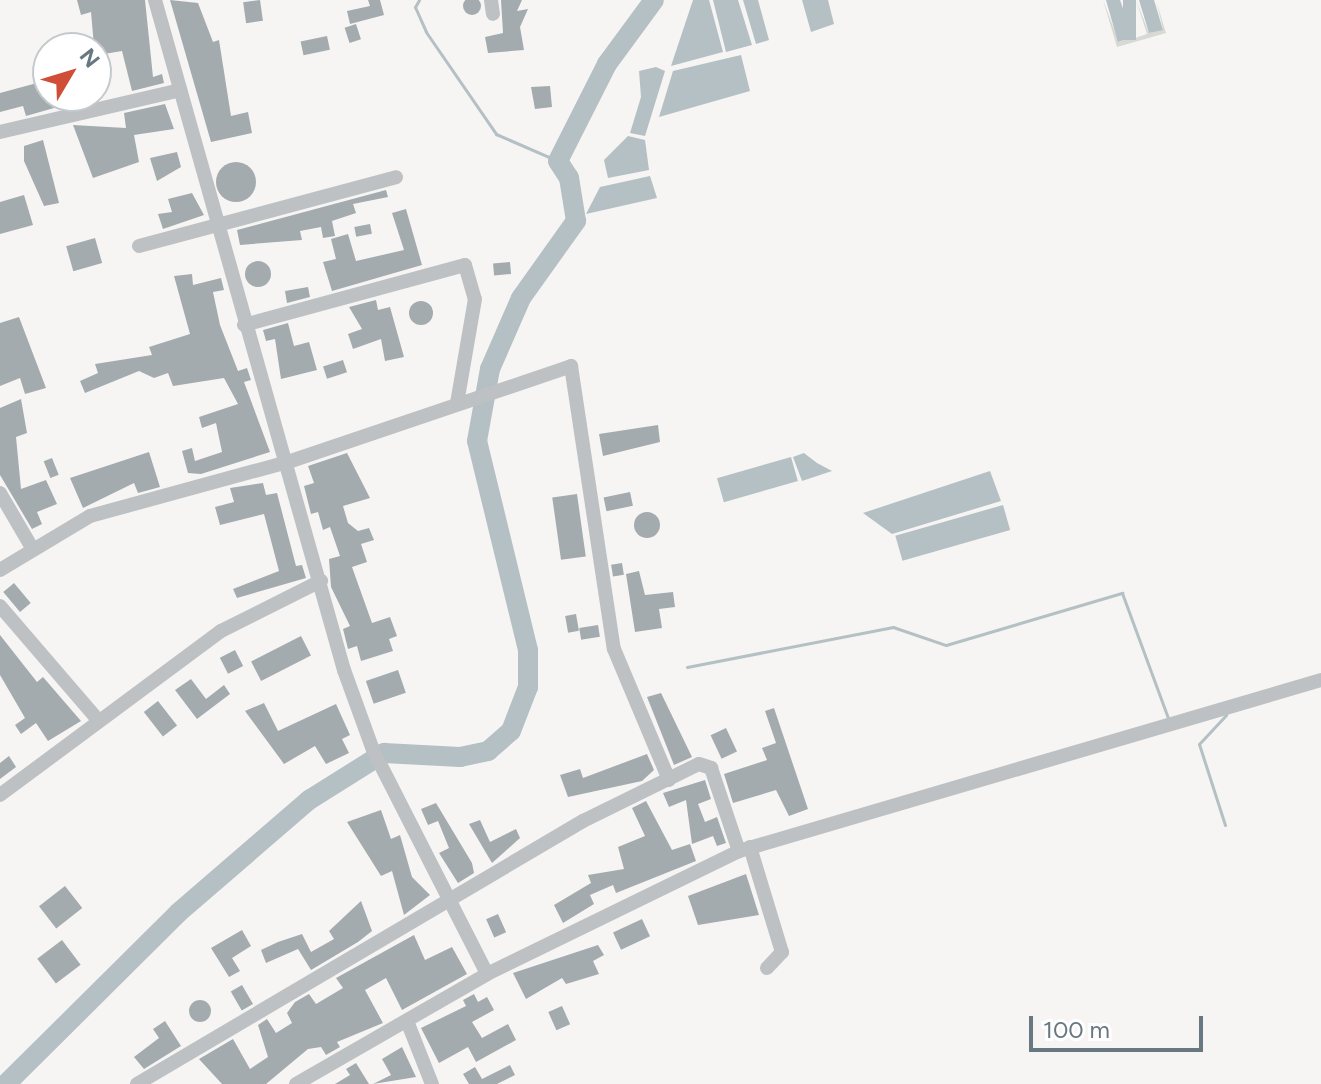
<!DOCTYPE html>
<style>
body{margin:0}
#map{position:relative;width:1321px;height:1084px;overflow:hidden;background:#f6f5f3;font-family:Figtree,sans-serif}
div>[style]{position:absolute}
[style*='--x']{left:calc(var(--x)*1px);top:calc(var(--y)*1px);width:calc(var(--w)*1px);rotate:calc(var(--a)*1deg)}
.green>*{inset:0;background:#d6dad2}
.water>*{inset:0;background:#b4c0c3;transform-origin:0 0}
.stream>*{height:3px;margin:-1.5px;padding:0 1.5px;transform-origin:1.5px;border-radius:1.5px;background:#b4c0c3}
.river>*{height:20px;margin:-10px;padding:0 10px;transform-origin:10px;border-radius:10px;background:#b4c0c3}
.building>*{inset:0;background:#a3abaf;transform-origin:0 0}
.round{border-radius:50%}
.minor>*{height:14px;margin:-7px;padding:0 7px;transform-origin:7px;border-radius:7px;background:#bdc1c4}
span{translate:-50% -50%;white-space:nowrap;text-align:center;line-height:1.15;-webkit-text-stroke:8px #fff;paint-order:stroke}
.north{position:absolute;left:32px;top:32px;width:80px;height:80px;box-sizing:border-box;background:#fff;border:2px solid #c3c9cc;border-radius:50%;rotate:52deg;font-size:22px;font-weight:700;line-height:32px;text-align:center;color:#687880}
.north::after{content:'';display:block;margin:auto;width:28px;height:36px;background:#d04d38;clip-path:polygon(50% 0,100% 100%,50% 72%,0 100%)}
.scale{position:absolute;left:1029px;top:1016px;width:174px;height:36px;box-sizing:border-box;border:4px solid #687880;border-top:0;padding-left:10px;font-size:24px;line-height:28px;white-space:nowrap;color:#687880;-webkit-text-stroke:6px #fff;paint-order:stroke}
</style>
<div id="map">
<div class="green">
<div style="clip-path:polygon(1103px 0,1119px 42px,1131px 37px,1120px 0,1135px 38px,1147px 34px,1136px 0,1149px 33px,1163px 29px,1156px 0,1166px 33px,1117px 47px)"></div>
</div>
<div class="water">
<div style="clip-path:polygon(693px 0,709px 0,723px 52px,671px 66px)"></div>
<div style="clip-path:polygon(713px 0,738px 0,752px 45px,726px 52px)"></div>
<div style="clip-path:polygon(743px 0,758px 0,769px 40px,756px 44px)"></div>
<div style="clip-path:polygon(802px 0,828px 0,834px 24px,811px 32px)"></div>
<div style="clip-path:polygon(1106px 0,1120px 0,1132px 37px,1118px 42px)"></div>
<div style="left:1123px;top:0;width:13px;height:40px"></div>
<div style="clip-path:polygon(1139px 0,1154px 0,1163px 30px,1149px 33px)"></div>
<div style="clip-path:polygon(741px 55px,750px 91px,659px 117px,673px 71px)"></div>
<div style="clip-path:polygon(656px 67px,665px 71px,645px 136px,630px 133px,641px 97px,639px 71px)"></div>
<div style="clip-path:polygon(628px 136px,645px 140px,649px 170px,608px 178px,604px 160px)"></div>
<div style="clip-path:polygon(650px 176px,657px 198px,586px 214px,600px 187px)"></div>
<div style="clip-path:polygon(804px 453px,817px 463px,832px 471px,802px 481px,793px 457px)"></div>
<div style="left:791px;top:457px;width:25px;height:77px;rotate:74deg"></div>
<div style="clip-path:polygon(990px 471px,1001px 501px,892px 534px,863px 513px)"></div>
<div style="left:1003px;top:505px;width:26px;height:112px;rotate:74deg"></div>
</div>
<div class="stream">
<div style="--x:419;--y:0;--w:8;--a:120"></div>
<div style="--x:415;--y:7;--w:27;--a:66"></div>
<div style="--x:426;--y:32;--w:124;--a:55.5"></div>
<div style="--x:496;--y:134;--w:68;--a:23.5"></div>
<div style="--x:687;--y:667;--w:210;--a:-11"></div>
<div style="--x:893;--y:627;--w:56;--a:18.8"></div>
<div style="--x:946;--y:645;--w:184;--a:-16.5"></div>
<div style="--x:1122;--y:593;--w:133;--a:69.8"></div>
<div style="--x:1225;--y:825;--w:85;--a:-107.8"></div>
<div style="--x:1199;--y:744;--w:40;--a:-47"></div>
</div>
<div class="river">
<div style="--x:6;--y:1084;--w:243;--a:-44.8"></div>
<div style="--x:178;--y:913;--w:173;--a:-40.8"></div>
<div style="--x:309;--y:800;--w:89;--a:-32.1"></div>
<div style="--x:384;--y:753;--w:76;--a:3"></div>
<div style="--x:460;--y:757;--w:29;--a:-12"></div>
<div style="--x:488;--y:751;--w:30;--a:-41"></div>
<div style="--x:511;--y:731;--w:47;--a:-68.9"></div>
<div style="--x:528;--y:687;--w:37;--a:-90"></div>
<div style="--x:528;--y:650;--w:215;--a:-103.7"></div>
<div style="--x:477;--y:441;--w:73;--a:-79.8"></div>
<div style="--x:490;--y:369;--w:77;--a:-66.4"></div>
<div style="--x:521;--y:298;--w:95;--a:-54.5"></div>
<div style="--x:576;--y:221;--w:44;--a:-99.2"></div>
<div style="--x:569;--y:178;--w:20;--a:-123"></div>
<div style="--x:558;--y:161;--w:109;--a:-63.2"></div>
<div style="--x:607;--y:64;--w:79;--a:-53.7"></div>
</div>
<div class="building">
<div class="round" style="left:463px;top:-3px;width:18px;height:18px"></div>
<div style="clip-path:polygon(77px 0,145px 0,153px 77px,162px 74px,164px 83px,132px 91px,122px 51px,104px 54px,107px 67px,96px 69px,91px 12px,81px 15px)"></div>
<div style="clip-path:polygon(170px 0,198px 3px,213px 42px,219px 40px,231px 116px,248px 112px,252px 133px,211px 142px)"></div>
<div style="left:260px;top:0;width:21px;height:17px;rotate:82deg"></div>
<div style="clip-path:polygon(368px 0,380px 0,384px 15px,350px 24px,347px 11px,370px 6px)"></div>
<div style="clip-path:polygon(501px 0,522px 0,517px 11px,528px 9px,520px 27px,524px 50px,488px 53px,485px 37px,503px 33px)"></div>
<div style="left:356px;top:24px;width:16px;height:12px;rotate:72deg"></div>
<div style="left:327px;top:36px;width:14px;height:27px;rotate:78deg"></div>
<div style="clip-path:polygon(48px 80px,48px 96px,65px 96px,68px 104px,26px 116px,23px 106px,0 112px,0 93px)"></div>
<div style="clip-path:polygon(550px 86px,552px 107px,535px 109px,531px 87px)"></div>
<div style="clip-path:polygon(165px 104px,174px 129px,134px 135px,139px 162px,93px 178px,73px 125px,126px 128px,124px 113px)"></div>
<div style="clip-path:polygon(43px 140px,59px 203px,44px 206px,24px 161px,24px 146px)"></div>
<div style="clip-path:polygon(177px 152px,181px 167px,157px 181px,150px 158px)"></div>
<div class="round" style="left:216px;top:162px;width:40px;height:40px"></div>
<div style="clip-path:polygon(386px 190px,388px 197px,353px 204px,356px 213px,332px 221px,335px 236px,323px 238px,321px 227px,300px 231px,302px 240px,240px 245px,237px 230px)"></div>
<div style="clip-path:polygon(192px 193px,204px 215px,163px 229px,158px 214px,172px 212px,168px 199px)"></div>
<div style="clip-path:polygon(24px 195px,33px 225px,0 234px,0 202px)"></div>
<div style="clip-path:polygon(406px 209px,422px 265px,332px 291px,323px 262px,336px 259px,331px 239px,348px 234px,356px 261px,404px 250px,392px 213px)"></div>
<div style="left:370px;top:224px;width:10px;height:16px;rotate:79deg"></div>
<div style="left:95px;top:238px;width:26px;height:30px;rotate:74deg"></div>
<div class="round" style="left:245px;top:261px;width:26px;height:26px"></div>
<div style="left:510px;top:262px;width:12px;height:17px;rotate:85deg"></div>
<div style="clip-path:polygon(192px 274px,193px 285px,221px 278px,224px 290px,213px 292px,220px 325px,238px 371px,247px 368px,251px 380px,244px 382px,270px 452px,201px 474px,188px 473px,182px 451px,192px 448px,195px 461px,222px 452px,216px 423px,202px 428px,199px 417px,238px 404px,224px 378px,173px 386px,168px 373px,154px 378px,139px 371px,85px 393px,80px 381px,98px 373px,95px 364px,152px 355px,149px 347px,190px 334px,174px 276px)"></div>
<div style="clip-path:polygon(308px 287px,310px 297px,287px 303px,285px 291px)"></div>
<div style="clip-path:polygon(376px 300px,378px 310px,390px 307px,404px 357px,385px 361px,381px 339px,353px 349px,348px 334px,362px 329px,349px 307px)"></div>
<div class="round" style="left:409px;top:301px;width:24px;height:24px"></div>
<div style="clip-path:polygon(19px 317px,46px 388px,25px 394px,20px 378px,0 386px,0 323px)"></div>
<div style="clip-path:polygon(288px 323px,294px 346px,309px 342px,317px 370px,281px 379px,275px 339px,266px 341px,263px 330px)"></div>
<div style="left:343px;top:360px;width:13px;height:21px;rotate:72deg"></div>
<div style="clip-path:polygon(21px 399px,27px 433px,16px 437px,21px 489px,46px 480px,57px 504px,37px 512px,42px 524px,32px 529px,0 475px,0 408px)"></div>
<div style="clip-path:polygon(658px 425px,660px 442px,603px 456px,599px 434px)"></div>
<div style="clip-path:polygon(149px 452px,160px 487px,138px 493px,134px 483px,83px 508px,70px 478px)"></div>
<div style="clip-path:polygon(347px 453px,370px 498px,343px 506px,348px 523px,358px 531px,369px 528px,374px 540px,361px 544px,367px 562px,352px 567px,372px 623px,390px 617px,397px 636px,389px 639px,393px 651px,361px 661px,357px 646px,348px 649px,343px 629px,350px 626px,331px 587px,329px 559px,340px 556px,330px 527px,323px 530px,318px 512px,311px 514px,304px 486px,314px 483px,308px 466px)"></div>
<div style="left:52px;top:458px;width:18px;height:9px;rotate:68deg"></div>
<div style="clip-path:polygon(263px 483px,266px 495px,277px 493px,296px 566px,302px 565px,306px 578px,237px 598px,233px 589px,279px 571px,264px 514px,220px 525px,215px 507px,234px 502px,230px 488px)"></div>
<div style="left:630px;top:492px;width:14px;height:27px;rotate:78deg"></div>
<div style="left:577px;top:494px;width:63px;height:25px;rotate:82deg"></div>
<div class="round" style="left:634px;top:512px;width:26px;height:26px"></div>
<div style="left:622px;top:563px;width:12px;height:11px;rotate:81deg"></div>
<div style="clip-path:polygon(639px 571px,645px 595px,673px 592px,675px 607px,659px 609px,662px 628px,635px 632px,626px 574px)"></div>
<div style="left:14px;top:583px;width:26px;height:14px;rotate:50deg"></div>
<div style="left:576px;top:614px;width:17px;height:11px;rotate:80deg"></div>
<div style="left:598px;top:625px;width:12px;height:19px;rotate:81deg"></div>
<div style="clip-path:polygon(0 635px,37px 682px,43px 677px,81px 721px,48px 741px,36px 723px,21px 734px,15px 725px,25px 718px,0 675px)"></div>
<div style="left:301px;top:636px;width:22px;height:56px;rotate:63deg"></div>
<div style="left:235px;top:650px;width:18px;height:17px;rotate:63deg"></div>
<div style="left:398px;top:670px;width:24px;height:34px;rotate:71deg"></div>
<div style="clip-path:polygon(191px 679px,206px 699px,224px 685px,230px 694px,197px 719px,175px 690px)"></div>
<div style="clip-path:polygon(661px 693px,692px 757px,674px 765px,647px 697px)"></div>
<div style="left:158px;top:701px;width:31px;height:18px;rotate:52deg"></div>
<div style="clip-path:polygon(264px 703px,278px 731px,336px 704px,350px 735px,342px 739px,349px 753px,326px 764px,315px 746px,284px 764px,245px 711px)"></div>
<div style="clip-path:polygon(774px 708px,808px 809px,789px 816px,776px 790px,733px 803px,724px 774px,767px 760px,762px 748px,776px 743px,765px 711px)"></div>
<div style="left:726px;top:728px;width:26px;height:17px;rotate:65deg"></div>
<div style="clip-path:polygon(647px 754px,654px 770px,642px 781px,568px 797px,560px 775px,580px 769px,583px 778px)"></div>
<div style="clip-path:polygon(9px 756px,16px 767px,0 779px,0 763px)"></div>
<div style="clip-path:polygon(705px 780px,711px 799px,698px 804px,705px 822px,717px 817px,726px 843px,717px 846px,713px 836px,692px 844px,686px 800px,669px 807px,663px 793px)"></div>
<div style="clip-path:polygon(646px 801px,672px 850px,690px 844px,696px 861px,616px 893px,613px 885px,590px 895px,594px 904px,563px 923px,554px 905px,591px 883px,588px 875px,624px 869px,618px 847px,645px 836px,632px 808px)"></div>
<div style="clip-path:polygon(436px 803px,472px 863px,474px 873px,458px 883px,439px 853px,449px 848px,438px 821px,428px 825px,421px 809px)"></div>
<div style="clip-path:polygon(381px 810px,391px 839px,400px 835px,412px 877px,430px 895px,404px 915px,392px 871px,381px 876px,347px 822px)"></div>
<div style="clip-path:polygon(480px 820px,490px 842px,516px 829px,520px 838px,492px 863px,469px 824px)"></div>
<div style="clip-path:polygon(746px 874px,759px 915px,698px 925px,688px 896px)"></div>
<div style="left:65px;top:886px;width:28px;height:33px;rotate:52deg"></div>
<div style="clip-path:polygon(361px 901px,372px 931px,358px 942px,311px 970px,298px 949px,266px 963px,261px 950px,278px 942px,302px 934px,311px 952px,334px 939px,329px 931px)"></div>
<div style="left:498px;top:914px;width:20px;height:13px;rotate:66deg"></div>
<div style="left:642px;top:919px;width:19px;height:32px;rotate:65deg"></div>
<div style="clip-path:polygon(242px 930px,251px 946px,232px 958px,240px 971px,229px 977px,211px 948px)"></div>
<div style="clip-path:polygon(414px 935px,425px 960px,452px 947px,467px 974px,402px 1010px,386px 978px,365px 990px,383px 1023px,337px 1042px,340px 1047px,326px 1055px,321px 1047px,308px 1049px,266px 1084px,222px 1084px,199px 1059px,233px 1039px,250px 1069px,268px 1057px,258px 1025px,267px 1019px,276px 1033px,292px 1023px,287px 1013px,295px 1002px,309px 994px,316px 1004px,343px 988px,336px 978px)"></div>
<div style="left:62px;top:940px;width:31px;height:31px;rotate:53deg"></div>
<div style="clip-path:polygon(598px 945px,604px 955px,593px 961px,599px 974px,566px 984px,562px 978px,526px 999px,513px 973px)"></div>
<div style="left:242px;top:985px;width:22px;height:13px;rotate:60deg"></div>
<div style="clip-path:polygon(474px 994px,478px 1002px,487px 997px,494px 1010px,472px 1022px,482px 1038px,508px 1024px,516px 1040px,476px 1062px,468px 1047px,439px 1063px,421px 1028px,466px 1006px,463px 1000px)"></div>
<div class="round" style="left:189px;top:1000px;width:22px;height:22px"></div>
<div style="left:562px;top:1006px;width:20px;height:15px;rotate:66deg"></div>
<div style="clip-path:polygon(165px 1021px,181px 1046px,144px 1069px,134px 1057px,159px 1038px,153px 1029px)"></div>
<div style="clip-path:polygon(402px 1047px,416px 1077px,373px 1084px,391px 1075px,382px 1059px)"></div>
<div style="clip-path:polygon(356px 1063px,369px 1084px,335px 1084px,350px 1075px,346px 1069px)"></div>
<div style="clip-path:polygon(510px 1065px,515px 1075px,497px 1084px,469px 1084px,463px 1074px,475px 1067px,482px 1079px)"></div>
</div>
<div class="minor">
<div style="--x:155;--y:0;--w:696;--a:74.25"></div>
<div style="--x:344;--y:670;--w:85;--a:70.1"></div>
<div style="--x:373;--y:750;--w:251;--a:63"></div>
<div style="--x:491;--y:0;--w:14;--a:82"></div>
<div style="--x:0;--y:132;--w:185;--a:-13.1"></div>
<div style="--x:139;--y:246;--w:266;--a:-15"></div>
<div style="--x:244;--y:325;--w:229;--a:-15.2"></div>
<div style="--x:465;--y:265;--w:35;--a:74"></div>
<div style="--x:475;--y:299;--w:106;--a:99.8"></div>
<div style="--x:0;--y:493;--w:61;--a:59.7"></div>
<div style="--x:0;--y:570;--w:105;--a:-31"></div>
<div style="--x:90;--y:516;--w:205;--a:-15.3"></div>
<div style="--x:288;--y:462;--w:299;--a:-18.7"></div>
<div style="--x:571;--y:366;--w:286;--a:81.4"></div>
<div style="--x:614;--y:649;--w:142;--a:67.2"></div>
<div style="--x:0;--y:606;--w:150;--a:49.3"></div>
<div style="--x:0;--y:795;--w:275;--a:-36.6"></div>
<div style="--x:221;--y:631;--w:112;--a:-26.6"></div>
<div style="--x:750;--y:847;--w:110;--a:73.1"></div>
<div style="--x:782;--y:952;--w:22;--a:133"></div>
<div style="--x:407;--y:1021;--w:68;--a:68.4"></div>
<div style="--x:137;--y:1084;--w:518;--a:-30.53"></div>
<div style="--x:583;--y:821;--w:129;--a:-26.2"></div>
<div style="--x:699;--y:764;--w:13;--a:18"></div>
<div style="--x:711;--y:768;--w:88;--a:71.4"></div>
<div style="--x:296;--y:1084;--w:220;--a:-29.9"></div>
<div style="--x:487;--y:974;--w:280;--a:-26"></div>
<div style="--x:739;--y:851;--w:607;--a:-16.37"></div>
</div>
<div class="north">N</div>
<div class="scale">100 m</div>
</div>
